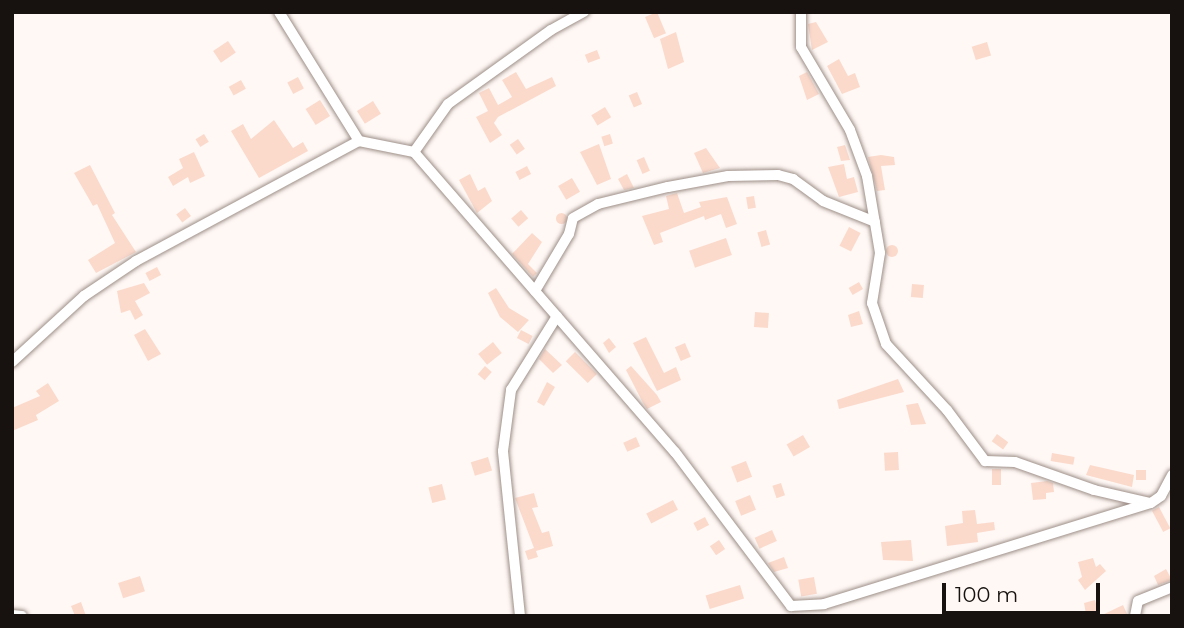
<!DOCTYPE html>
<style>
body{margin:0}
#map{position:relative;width:1184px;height:628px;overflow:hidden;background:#fff8f5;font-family:Montserrat,sans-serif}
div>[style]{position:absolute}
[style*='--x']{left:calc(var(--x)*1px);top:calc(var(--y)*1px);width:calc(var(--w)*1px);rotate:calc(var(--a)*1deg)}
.building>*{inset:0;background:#fbdacc;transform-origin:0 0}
.round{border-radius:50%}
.roads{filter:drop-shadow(0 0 2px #9e8f88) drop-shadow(0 0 2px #9e8f88)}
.street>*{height:10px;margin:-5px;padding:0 5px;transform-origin:5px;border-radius:5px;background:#fff}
span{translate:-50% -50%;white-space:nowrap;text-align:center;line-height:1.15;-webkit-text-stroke:6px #fff8f5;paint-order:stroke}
.frame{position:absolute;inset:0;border:14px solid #171210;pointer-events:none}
.scale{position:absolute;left:942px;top:583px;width:158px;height:32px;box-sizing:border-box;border:4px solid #171210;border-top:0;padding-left:9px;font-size:21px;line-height:24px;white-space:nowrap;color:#171210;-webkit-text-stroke:5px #fff8f5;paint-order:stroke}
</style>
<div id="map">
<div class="building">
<div style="left:657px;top:12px;width:23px;height:13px;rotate:67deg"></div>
<div style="clip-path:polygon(816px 22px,828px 42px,812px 50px,808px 24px)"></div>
<div style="clip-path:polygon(676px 32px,684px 62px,668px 69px,660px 39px)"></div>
<div style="left:228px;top:41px;width:14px;height:18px;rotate:56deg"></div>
<div style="left:987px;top:42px;width:14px;height:16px;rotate:73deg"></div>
<div style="left:597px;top:50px;width:9px;height:13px;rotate:69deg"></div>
<div style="clip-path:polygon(839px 59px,848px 76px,855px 73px,860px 87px,842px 94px,827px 66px)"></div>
<div style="clip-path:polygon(516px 72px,526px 89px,552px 77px,556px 86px,498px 117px,494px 123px,502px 135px,490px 143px,476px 117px,488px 111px,479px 93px,489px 88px,498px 105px,512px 97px,502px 80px)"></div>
<div style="clip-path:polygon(807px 72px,819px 94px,807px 100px,799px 76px)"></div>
<div style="left:298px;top:77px;width:13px;height:12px;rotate:63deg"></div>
<div style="left:241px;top:80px;width:10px;height:14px;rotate:61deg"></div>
<div style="left:637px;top:92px;width:13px;height:9px;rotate:67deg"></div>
<div style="left:320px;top:100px;width:19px;height:17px;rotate:58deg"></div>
<div style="left:373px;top:101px;width:15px;height:19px;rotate:58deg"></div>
<div style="left:605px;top:107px;width:12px;height:16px;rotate:59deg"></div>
<div style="clip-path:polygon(274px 120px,293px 148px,303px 142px,308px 151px,259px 178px,231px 131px,243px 124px,251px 139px)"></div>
<div style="left:204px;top:134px;width:9px;height:10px;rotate:58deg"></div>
<div style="left:610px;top:134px;width:10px;height:9px;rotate:73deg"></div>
<div style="left:518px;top:139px;width:12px;height:10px;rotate:55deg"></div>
<div style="clip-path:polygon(599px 144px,611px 179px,597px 185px,580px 152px)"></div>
<div style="clip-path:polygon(845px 145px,850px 160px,841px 161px,837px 147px)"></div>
<div style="clip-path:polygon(706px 148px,720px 168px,703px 173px,694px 153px)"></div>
<div style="clip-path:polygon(194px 152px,205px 176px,190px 183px,188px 177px,173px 186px,168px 177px,183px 168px,179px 159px)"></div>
<div style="clip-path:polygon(881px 155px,894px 157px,895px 165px,881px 166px,885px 190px,877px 191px,868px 157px)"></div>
<div style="left:644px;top:157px;width:15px;height:8px;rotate:67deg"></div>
<div style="clip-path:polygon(844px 164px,847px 179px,854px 177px,858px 192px,839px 197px,828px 167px)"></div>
<div style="clip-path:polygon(90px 165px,115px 213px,112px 215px,136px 252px,96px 273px,88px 260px,115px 243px,97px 204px,93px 206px,74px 173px)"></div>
<div style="left:527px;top:166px;width:9px;height:13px;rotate:63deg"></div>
<div style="clip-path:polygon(470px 174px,478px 191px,485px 187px,492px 201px,477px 213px,459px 180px)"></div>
<div style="clip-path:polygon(627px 174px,634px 188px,624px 190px,618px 179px)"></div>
<div style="left:572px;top:178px;width:16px;height:16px;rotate:60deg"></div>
<div style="clip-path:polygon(677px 193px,684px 213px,701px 207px,699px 202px,727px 197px,737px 224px,726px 228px,721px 214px,705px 220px,704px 216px,660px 233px,663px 242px,654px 245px,642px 216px,669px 209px,666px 196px)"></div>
<div style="left:754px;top:196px;width:12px;height:8px;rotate:81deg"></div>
<div style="left:185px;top:208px;width:10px;height:11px;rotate:53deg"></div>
<div style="left:521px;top:210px;width:11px;height:13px;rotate:49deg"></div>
<div class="round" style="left:555.5px;top:212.5px;width:11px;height:11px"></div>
<div style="left:849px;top:227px;width:13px;height:21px;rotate:27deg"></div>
<div style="left:766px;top:230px;width:15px;height:9px;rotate:74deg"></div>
<div style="clip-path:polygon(532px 233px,542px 242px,528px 264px,537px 273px,533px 277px,512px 254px)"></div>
<div style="left:726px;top:238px;width:18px;height:39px;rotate:71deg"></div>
<div class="round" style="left:886px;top:245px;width:12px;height:12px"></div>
<div style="left:157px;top:267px;width:9px;height:13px;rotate:63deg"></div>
<div style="left:859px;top:282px;width:8px;height:12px;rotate:60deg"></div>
<div style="clip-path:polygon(144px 283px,150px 293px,135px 301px,143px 315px,135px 320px,130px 310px,121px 313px,117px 291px)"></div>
<div style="left:912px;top:284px;width:12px;height:13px;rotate:5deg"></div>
<div style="clip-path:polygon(496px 288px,509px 308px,529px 320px,518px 332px,500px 317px,488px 293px)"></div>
<div style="clip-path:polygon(859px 311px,863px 324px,851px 327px,848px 315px)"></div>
<div style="left:755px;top:312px;width:14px;height:15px;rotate:4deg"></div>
<div style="clip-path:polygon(145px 329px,161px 354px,148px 361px,134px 335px)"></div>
<div style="left:521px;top:330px;width:13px;height:9px;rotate:27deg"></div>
<div style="clip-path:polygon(646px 337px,664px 373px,676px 367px,681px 380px,657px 391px,633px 343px)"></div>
<div style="clip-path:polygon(609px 338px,616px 347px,609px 353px,603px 343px)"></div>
<div style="left:493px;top:342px;width:14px;height:19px;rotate:51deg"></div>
<div style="left:685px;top:343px;width:15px;height:11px;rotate:67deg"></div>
<div style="clip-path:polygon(545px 349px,562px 365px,553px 373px,539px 359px)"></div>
<div style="left:575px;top:352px;width:31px;height:13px;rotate:45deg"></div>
<div style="left:485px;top:366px;width:9px;height:11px;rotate:41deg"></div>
<div style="clip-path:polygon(631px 366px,657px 395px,661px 402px,647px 409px,643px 403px,626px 370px)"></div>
<div style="clip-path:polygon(898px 379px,904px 392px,839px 409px,837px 400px)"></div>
<div style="clip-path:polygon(547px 382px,555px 387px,544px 406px,537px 402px)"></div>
<div style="clip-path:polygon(48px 383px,59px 401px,36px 415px,38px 420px,12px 431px,12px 408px,40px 396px,36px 391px)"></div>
<div style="clip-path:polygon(918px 403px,926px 424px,911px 425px,906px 405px)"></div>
<div style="left:997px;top:434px;width:14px;height:9px;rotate:36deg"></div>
<div style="left:803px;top:435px;width:14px;height:19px;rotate:60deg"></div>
<div style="left:636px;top:437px;width:10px;height:14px;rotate:66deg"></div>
<div style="left:898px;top:452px;width:18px;height:14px;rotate:87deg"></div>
<div style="left:1052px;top:453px;width:23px;height:8px;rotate:10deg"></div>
<div style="left:488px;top:457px;width:14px;height:18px;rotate:73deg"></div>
<div style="left:746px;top:461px;width:17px;height:16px;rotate:69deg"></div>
<div style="clip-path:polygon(1090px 465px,1134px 475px,1132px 487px,1086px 475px)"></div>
<div style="left:992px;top:469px;width:9px;height:16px"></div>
<div style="left:1136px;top:470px;width:10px;height:10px"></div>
<div style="clip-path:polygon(1047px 481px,1053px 483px,1054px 492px,1046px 493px,1046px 499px,1033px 500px,1031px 483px)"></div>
<div style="left:781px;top:483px;width:13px;height:9px;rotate:72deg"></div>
<div style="left:442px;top:484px;width:16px;height:14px;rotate:76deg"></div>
<div style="clip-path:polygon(534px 493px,538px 507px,532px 508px,542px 533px,549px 531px,553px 546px,536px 551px,538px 557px,528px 560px,525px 551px,534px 548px,515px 498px)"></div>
<div style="left:750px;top:495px;width:16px;height:16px;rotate:68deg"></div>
<div style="left:673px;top:500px;width:11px;height:30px;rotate:63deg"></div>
<div style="left:1159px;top:507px;width:24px;height:8px;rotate:62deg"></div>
<div style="clip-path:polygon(975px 510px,977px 524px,994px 522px,995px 530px,977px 533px,978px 542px,947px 546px,945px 526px,963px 523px,962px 511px)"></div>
<div style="left:705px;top:517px;width:9px;height:13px;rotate:63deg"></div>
<div style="left:772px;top:530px;width:12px;height:19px;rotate:66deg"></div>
<div style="left:719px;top:540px;width:11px;height:11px;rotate:56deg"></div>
<div style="clip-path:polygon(911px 540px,913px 561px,883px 560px,881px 542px)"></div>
<div style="clip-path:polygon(784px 557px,788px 568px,774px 572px,768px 563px)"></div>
<div style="clip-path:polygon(1093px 558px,1096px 567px,1100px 564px,1106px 571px,1085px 590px,1078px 580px,1082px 577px,1078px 562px)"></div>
<div style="clip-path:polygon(1166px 569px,1172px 580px,1158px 585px,1154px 576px)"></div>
<div style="left:140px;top:576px;width:16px;height:23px;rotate:72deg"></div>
<div style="left:814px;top:577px;width:17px;height:16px;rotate:80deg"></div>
<div style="left:740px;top:585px;width:14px;height:36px;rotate:73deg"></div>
<div style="clip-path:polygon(1095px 600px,1098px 610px,1086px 614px,1084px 603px)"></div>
<div style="clip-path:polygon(81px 602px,86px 616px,75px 616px,71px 606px)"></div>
<div style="clip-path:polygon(1123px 605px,1128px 616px,1100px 616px)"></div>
</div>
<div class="roads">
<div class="street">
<div style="--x:279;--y:12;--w:152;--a:58.2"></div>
<div style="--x:359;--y:141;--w:56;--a:11.3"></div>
<div style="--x:414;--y:152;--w:398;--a:49"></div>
<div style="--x:675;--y:452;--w:193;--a:53"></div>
<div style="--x:791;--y:606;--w:33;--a:-3"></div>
<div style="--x:824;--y:604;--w:342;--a:-17.2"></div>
<div style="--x:1151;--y:503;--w:12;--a:-35"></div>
<div style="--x:1161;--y:496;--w:24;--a:-62"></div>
<div style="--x:801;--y:12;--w:35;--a:90"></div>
<div style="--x:801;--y:47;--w:96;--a:59.4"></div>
<div style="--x:850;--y:130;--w:49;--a:69.7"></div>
<div style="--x:867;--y:176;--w:78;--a:80.4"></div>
<div style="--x:880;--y:253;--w:51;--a:99.1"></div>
<div style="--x:872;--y:303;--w:43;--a:71.1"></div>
<div style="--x:886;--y:344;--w:90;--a:47.3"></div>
<div style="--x:947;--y:410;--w:64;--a:53.3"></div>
<div style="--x:985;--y:461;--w:30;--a:2"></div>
<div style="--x:1015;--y:462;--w:84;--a:19.5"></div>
<div style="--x:1094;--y:490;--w:57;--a:13.1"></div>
<div style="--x:414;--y:152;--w:59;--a:-54.7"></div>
<div style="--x:448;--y:104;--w:127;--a:-35.7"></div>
<div style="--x:551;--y:30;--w:38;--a:-29"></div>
<div style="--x:535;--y:291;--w:66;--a:-59.2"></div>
<div style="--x:569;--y:234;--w:16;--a:-76"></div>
<div style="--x:573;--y:218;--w:29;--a:-29"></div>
<div style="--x:598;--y:204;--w:72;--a:-13.7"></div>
<div style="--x:668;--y:187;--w:61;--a:-10.4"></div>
<div style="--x:728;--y:176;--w:50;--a:-1.1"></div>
<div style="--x:778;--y:175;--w:16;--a:15"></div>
<div style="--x:793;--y:179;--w:37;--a:36"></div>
<div style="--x:823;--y:201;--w:56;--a:22"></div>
<div style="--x:12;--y:362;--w:98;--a:-42.5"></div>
<div style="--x:84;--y:296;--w:63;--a:-33.9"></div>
<div style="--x:136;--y:261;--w:253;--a:-28.3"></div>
<div style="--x:12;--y:615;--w:10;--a:6"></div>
<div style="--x:520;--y:616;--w:166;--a:-95.9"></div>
<div style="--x:503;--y:451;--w:62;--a:-82.5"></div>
<div style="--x:511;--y:390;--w:87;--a:-58.1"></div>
<div style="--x:1135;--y:616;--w:15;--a:-79"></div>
<div style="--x:1138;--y:601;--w:37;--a:-22"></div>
</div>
</div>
<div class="frame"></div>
<div class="scale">100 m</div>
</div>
